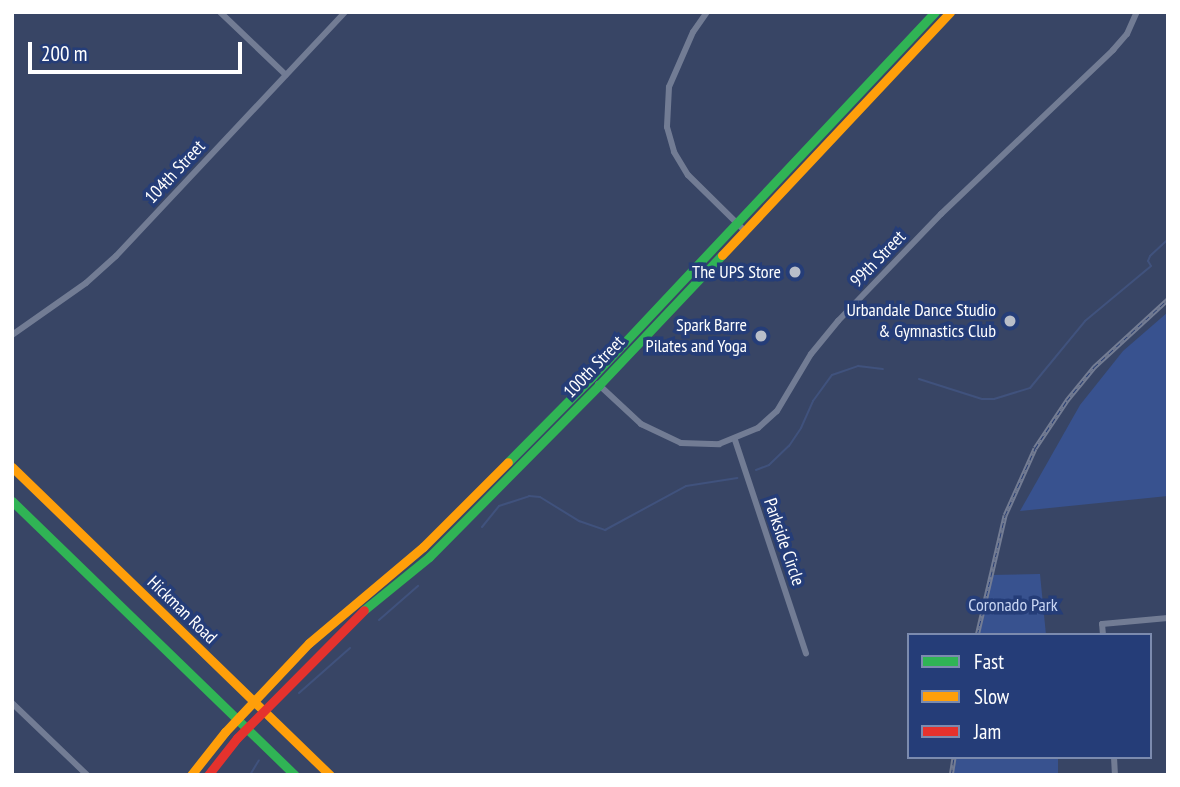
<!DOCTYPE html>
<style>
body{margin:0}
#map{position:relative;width:1180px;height:787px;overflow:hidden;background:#384565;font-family:"PT Sans Narrow",sans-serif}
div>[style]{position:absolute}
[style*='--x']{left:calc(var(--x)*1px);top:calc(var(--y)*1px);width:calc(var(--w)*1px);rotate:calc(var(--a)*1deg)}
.green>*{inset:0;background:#38528f;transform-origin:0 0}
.stream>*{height:2px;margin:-1px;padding:0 1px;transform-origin:1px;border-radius:1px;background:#40527d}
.street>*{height:6px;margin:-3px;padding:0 3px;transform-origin:3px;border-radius:3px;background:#727c94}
.fast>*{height:9px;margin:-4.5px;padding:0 4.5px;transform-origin:4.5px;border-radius:4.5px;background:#30b455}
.slow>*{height:9px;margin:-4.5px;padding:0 4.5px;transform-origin:4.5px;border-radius:4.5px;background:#ff9f0a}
.jam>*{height:9px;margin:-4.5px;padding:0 4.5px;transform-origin:4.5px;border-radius:4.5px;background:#e5322d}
.rail>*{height:4.5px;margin-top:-2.25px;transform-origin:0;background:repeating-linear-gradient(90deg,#253d78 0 5px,#747d94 0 10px);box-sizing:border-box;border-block:2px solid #747d94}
.dots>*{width:19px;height:19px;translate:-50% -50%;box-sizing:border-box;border:4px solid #253d78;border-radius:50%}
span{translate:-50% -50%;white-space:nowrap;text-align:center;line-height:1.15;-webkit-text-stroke:7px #253d78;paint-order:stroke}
.street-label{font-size:18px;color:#fff}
.poi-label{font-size:18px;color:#fff}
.right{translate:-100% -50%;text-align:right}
.park-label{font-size:18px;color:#c9d6f3}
.frame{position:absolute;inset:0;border:14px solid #fff;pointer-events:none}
.legend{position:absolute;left:907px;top:633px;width:245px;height:126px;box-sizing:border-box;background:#253d78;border:2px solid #7c8bae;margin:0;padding:9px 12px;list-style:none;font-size:21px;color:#fff}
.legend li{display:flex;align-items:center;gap:14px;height:35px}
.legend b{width:35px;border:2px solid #7c8bae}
.scale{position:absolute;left:28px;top:42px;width:214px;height:32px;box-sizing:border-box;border:4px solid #fff;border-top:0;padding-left:9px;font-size:21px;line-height:24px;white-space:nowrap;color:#fff;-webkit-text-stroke:5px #253d78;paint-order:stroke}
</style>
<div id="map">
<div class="green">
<div style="clip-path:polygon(1168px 312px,1168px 496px,1020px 511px,1080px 405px,1123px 351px)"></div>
<div style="clip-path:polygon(1040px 574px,1046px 635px,977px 635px,989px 575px)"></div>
<div style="left:954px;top:757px;width:104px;height:18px"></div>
</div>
<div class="stream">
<div style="--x:919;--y:379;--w:66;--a:17.6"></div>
<div style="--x:982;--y:399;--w:12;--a:0"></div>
<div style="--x:994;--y:399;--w:38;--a:-17"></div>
<div style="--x:1030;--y:388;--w:87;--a:-50.6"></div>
<div style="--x:1085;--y:321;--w:86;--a:-39.8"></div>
<div style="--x:1151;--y:266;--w:6;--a:-121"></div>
<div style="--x:1148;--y:261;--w:5;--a:-68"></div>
<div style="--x:1150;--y:256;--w:25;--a:-43"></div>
<div style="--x:756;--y:470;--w:14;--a:-21"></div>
<div style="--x:769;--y:465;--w:28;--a:-44"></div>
<div style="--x:789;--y:446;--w:22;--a:-56"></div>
<div style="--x:801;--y:428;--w:30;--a:-66"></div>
<div style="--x:813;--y:401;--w:32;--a:-54"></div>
<div style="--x:832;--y:375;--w:28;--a:-19"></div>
<div style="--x:858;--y:366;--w:25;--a:7"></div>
<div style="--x:482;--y:527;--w:27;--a:-51"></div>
<div style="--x:499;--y:506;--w:32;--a:-18"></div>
<div style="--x:529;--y:496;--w:11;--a:5"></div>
<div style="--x:540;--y:497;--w:46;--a:31.6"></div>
<div style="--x:579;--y:521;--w:28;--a:19"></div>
<div style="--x:605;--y:530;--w:92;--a:-28.5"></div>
<div style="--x:686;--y:486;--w:52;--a:-8.9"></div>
<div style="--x:379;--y:620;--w:52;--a:-41.1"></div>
<div style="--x:299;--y:693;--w:68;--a:-41.4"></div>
<div style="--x:250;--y:775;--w:17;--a:-59"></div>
</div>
<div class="street">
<div style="--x:220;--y:12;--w:91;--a:43.7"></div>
<div style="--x:707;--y:12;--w:24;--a:125"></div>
<div style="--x:693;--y:32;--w:60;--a:113.6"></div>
<div style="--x:669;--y:87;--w:40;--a:92.9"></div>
<div style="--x:667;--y:127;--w:26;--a:74"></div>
<div style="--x:674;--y:152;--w:27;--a:59"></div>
<div style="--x:688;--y:175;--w:80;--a:44.5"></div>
<div style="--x:12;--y:335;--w:90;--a:-35.1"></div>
<div style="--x:86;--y:283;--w:40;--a:-42"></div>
<div style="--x:116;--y:256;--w:335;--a:-46.8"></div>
<div style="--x:598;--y:384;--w:59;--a:42.9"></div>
<div style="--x:641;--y:424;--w:44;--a:25.4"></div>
<div style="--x:681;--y:443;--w:38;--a:2"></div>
<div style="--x:719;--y:444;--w:42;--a:-22.3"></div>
<div style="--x:758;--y:428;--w:25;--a:-42"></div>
<div style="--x:777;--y:411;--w:66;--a:-59.2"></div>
<div style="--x:811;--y:354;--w:43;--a:-50.7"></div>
<div style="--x:838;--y:321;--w:149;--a:-46.1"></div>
<div style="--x:941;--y:214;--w:238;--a:-43.6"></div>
<div style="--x:1113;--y:50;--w:21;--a:-49"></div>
<div style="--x:1127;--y:34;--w:24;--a:-66"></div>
<div style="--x:735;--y:440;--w:225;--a:71.6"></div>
<div style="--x:1103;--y:635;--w:11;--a:-95"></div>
<div style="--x:1102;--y:624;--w:66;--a:-5.2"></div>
<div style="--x:12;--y:703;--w:104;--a:43.8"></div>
<div style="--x:1114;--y:757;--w:18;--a:87"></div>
</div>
<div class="fast">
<div style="--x:508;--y:462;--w:120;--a:-45.3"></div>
<div style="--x:592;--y:377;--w:501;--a:-46.78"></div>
<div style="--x:12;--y:501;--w:394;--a:44.1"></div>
<div style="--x:364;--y:610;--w:84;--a:-39.2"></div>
<div style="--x:429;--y:557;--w:242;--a:-45.3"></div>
<div style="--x:599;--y:385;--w:179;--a:-46.6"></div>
</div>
<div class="slow">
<div style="--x:722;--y:255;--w:333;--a:-46.8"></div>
<div style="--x:12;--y:467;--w:443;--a:44.1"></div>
<div style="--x:191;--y:775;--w:55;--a:-51.7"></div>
<div style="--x:225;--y:732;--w:122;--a:-46.7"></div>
<div style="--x:309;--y:643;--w:149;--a:-40.1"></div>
<div style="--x:423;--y:547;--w:120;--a:-45"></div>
</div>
<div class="jam">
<div style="--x:208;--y:775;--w:47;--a:-51.9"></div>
<div style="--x:237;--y:738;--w:180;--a:-45.2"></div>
</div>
<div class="rail">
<div style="--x:977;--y:635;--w:123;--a:-76.9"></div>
<div style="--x:1005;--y:515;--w:73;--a:-65.9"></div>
<div style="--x:1035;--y:448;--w:58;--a:-56.3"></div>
<div style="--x:1067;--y:400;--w:43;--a:-50.7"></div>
<div style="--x:1094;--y:367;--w:100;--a:-42.6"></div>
<div style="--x:951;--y:775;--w:18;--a:-81"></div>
</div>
<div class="dots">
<div style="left:795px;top:272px;background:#b9bec9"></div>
<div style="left:1010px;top:321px;background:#b9bec9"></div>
<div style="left:761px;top:336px;background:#b9bec9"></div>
</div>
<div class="street-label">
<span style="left:175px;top:172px;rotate:-47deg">104th Street</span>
<span style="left:878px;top:259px;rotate:-46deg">99th Street</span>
<span style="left:594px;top:367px;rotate:-46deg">100th Street</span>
<span style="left:784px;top:542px;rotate:71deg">Parkside Circle</span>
<span style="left:182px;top:610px;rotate:44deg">Hickman Road</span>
</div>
<div class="poi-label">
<span class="right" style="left:781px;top:272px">The UPS Store</span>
<span class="right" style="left:996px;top:321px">Urbandale Dance Studio<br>&amp; Gymnastics Club</span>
<span class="right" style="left:747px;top:336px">Spark Barre<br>Pilates and Yoga</span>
</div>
<div class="park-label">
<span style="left:1013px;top:605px">Coronado Park</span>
</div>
<div class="frame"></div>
<ul class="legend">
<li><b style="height:9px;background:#30b455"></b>Fast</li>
<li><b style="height:9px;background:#ff9f0a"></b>Slow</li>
<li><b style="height:9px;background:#e5322d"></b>Jam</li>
</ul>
<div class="scale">200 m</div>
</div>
